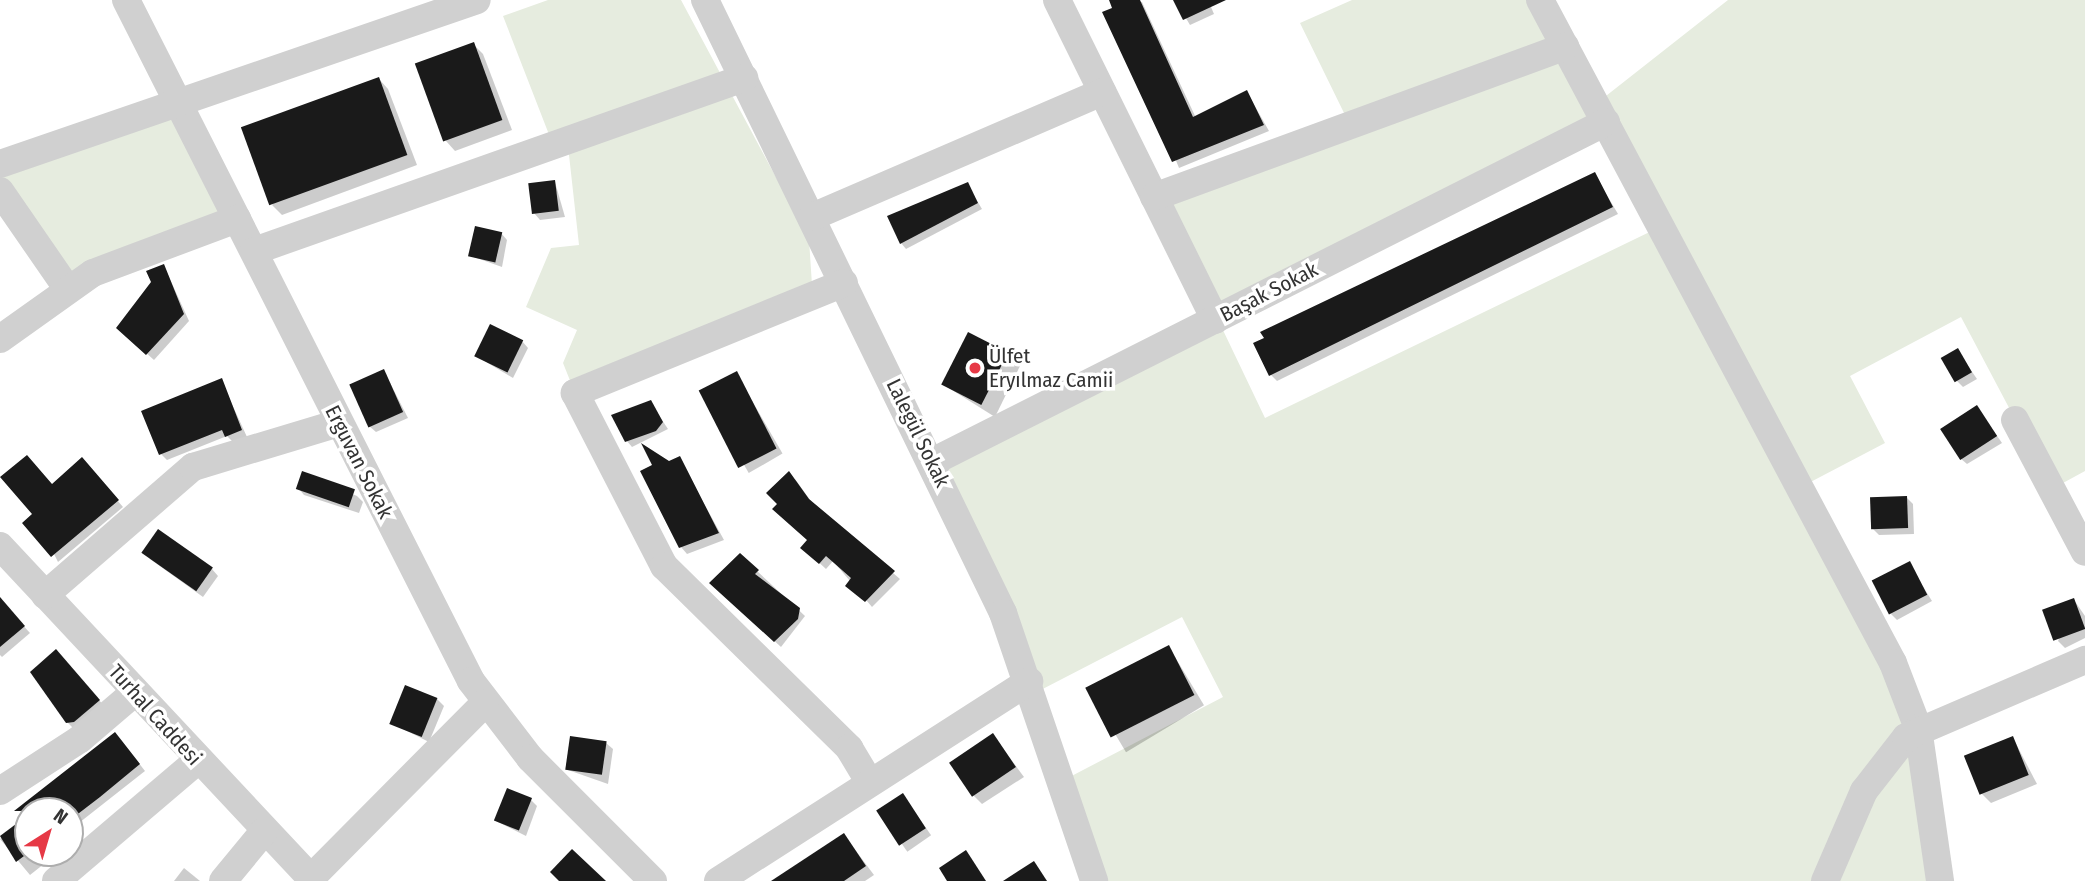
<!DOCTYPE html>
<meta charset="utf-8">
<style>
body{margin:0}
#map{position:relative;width:2085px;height:881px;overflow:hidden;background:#fff;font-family:"Fira Sans Condensed",sans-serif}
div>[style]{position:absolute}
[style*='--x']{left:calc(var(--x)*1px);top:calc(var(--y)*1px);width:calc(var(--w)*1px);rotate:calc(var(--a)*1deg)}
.green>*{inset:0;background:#e6ecdf}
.shadow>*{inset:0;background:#0003;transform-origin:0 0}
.building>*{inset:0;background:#1a1a1a;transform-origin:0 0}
.minor>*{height:28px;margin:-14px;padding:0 14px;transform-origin:14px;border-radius:14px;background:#d0d0d0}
.dots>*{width:19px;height:19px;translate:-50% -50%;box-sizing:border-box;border:4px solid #fff;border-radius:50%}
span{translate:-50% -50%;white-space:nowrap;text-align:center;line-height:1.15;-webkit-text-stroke:7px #fff;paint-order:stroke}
.street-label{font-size:21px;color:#333}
.poi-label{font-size:21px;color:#333}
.left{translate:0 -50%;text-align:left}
.north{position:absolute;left:14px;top:797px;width:70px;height:70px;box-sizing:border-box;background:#fff;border:2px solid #adadad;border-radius:50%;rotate:37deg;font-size:19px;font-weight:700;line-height:28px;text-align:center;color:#333}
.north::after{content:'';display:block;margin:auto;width:24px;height:32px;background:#e63946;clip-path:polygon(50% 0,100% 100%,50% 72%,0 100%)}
</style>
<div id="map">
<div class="green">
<div style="clip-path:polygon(548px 0,681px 0,809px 239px,812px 285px,575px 393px,563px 363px,577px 330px,526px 307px,551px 248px,579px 245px,568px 146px,555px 150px,503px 16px)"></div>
<div style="clip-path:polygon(evenodd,1352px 0,1540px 0,1597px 103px,1728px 0,2085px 0,2085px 471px,2052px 489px,1961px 317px,1850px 376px,1885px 443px,1801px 487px,1893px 663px,1940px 881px,1094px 881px,1062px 781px,1223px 697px,1182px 617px,1033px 694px,932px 462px,1214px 320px,1164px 186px,1345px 115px,1300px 23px,1352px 0,1606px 122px,1662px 226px,1265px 418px,1221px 326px,1606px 122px)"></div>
<div style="clip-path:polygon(178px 103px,237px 219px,67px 288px,0 191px,0 164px)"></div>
</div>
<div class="shadow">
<div style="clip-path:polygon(1111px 0,1142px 2px,1196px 118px,1247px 92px,1269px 131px,1179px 168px)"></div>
<div style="clip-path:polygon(1175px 0,1208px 0,1214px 14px,1190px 25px)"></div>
<div style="clip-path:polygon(473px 44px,483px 54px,512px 130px,455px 151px,446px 141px)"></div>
<div style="clip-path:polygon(379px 79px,388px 89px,417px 165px,282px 215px,272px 205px)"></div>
<div style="clip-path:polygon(1595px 175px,1618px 214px,1277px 381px,1271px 375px,1256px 344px)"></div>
<div style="clip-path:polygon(555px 182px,565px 217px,540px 220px,534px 213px)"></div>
<div style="clip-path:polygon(967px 184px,982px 209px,906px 249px,901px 243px)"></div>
<div style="clip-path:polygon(501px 233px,507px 240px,502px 267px,471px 256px)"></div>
<div style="clip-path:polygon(164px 266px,189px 321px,154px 360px,125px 334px)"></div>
<div style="clip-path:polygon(522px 341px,528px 348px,513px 378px,476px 356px)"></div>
<div style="clip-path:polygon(1957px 350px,1977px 379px,1963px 387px,1957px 381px)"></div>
<div style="clip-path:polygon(1007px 353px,1020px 366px,995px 417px,944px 385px)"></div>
<div style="clip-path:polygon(384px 371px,408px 418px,376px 432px,369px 426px)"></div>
<div style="left:736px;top:373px;width:93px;height:39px;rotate:60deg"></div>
<div style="clip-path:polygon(221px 380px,247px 437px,233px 442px,227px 436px,167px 460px,161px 454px)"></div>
<div style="clip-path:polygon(650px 402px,668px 429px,632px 447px,626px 440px)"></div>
<div style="clip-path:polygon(1977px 407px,2002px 443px,1967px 464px,1960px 458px)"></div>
<div style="clip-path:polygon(679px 458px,724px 540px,687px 554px,681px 547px,669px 463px)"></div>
<div style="clip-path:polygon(88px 466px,123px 507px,58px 562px,34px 514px,52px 485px)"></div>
<div style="clip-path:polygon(303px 473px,357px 496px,363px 502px,359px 513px,304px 495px,298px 488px)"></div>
<div style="clip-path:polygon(795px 479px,813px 504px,900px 579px,872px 607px,833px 561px,826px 569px,802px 547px,809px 540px)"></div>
<div style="clip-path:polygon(1907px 498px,1913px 504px,1914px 534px,1879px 535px,1873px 529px)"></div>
<div style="clip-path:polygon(150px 559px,212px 569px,218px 576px,203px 597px)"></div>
<div style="clip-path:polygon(1909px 564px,1932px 601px,1897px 620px,1891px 614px)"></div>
<div style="clip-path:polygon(757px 571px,805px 616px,781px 647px,717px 589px)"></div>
<div style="clip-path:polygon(0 600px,30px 633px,2px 657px,0 655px)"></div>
<div style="clip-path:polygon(2074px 600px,2085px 616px,2085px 638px,2065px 648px,2058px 641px)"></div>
<div style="left:1169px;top:647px;width:68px;height:91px;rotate:59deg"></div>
<div style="clip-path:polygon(62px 658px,105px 707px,74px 729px,67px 722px)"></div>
<div style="clip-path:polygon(437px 699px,444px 706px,429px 742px,391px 723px)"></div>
<div style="clip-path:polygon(993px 735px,1024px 777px,982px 804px,973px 795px)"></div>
<div style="clip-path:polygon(2013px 738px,2037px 784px,1991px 803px,1981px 793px)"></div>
<div style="clip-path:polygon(121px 740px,145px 771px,70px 830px,70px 811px,33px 811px)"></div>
<div style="clip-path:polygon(606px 743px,613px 749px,608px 784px,568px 770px)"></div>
<div style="left:903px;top:795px;width:49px;height:29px;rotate:55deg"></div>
<div style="clip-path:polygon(531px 800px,537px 806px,526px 836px,496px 821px)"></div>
<div style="clip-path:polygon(28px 817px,28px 853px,54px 856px,30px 875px,0 839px)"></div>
<div style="clip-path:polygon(844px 835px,874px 875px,865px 881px,773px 881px)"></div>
<div style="clip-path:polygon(184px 868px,200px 881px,174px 881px)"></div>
</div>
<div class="building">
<div style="clip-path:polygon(1109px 0,1140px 0,1193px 117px,1247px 90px,1264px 125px,1172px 162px,1102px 12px,1112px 8px)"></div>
<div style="clip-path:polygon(1173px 0,1226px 0,1183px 20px)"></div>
<div style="left:474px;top:42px;width:83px;height:63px;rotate:70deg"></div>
<div style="left:379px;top:77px;width:83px;height:147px;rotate:70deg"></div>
<div style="clip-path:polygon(1595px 172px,1613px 207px,1269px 376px,1253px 343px,1264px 338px,1260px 332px)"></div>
<div style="left:555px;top:180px;width:31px;height:27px;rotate:83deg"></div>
<div style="clip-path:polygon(968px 182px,978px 203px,900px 244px,887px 216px)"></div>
<div style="left:475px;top:226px;width:28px;height:31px;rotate:13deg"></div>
<div style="clip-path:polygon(164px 264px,184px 314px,146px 355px,116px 328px,151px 282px,146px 271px)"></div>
<div style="left:490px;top:324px;width:37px;height:36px;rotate:26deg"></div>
<div style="left:968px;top:332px;width:45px;height:59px;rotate:27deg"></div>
<div style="left:1958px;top:348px;width:28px;height:20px;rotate:60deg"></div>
<div style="left:384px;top:369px;width:47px;height:38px;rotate:66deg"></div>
<div style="left:737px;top:371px;width:87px;height:43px;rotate:63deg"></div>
<div style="clip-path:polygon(222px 378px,242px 430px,225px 437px,222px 430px,159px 455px,141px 411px)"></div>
<div style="clip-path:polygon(651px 400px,663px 422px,656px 431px,625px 442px,611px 415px)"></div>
<div style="left:1977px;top:405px;width:37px;height:44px;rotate:57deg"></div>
<div style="clip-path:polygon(641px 443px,669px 461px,680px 456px,719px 533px,679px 548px,640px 471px,652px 465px)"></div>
<div style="clip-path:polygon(27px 455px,52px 484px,82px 457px,119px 500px,51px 557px,22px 523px,32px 514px,0 477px)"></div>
<div style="left:302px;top:471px;width:56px;height:19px;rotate:19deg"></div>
<div style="clip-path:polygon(789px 471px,809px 499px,895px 571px,865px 602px,845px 586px,851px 578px,826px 556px,819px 564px,800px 548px,807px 540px,772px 509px,777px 504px,766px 493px)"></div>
<div style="left:1907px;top:496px;width:32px;height:37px;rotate:88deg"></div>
<div style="left:158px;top:529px;width:67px;height:29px;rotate:35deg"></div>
<div style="clip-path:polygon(740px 553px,759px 570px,755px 574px,800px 608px,798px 619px,774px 642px,709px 583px)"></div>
<div style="left:1910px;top:561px;width:38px;height:43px;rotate:63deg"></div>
<div style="clip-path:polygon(0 597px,25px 626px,0 647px)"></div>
<div style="left:2074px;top:598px;width:33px;height:34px;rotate:70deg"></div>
<div style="left:1169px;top:645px;width:56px;height:94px;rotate:63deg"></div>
<div style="clip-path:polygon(56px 649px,100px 700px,74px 722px,66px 723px,30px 672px)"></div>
<div style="left:405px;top:685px;width:35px;height:42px;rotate:22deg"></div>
<div style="clip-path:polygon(115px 732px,140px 764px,100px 797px,70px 820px,70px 811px,14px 811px)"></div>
<div style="left:993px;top:733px;width:41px;height:53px;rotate:56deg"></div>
<div style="left:570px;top:736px;width:37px;height:34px;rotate:8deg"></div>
<div style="left:2013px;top:736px;width:42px;height:53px;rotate:68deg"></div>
<div style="left:507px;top:788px;width:27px;height:35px;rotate:22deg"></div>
<div style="left:903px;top:793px;width:42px;height:32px;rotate:57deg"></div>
<div style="clip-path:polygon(28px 815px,28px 853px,16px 862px,0 836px)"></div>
<div style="clip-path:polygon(844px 833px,866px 866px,844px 881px,771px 881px)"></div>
<div style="clip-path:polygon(572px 849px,606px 881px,559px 881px,550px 872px)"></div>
<div style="clip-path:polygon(966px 850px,986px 881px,947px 881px,939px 868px)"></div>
<div style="clip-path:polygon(1034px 861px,1047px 881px,1003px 881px)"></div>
</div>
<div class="minor">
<div style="--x:126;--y:0;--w:763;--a:63.13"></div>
<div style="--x:471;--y:681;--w:97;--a:52.5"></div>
<div style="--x:530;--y:758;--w:174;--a:45"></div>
<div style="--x:705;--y:0;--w:682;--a:64.07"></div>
<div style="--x:1003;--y:613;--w:283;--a:71.2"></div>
<div style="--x:1057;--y:0;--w:357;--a:63.7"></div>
<div style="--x:1540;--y:0;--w:751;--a:61.97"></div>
<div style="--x:1893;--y:663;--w:70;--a:69"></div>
<div style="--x:1918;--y:728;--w:155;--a:81.8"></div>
<div style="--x:0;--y:164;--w:504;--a:-18.97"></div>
<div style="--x:0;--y:191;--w:118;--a:55.4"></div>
<div style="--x:1154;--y:197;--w:438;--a:-20.1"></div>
<div style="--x:812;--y:217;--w:316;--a:-23.3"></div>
<div style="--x:254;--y:251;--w:520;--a:-19.45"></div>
<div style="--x:844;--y:283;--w:291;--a:157.8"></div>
<div style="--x:575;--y:393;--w:195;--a:62.8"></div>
<div style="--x:664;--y:566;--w:260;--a:44.5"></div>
<div style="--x:849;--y:748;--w:39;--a:59"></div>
<div style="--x:0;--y:339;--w:114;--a:-35.4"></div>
<div style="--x:93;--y:273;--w:154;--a:-20.6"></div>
<div style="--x:2015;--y:420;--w:149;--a:62.1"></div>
<div style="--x:932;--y:462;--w:755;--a:-26.77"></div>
<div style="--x:0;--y:546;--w:458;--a:46.9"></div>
<div style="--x:45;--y:595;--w:196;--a:-40.9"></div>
<div style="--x:193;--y:467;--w:152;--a:-16.8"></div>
<div style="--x:0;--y:791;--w:95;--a:-33"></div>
<div style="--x:80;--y:739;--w:72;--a:-40.5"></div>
<div style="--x:310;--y:879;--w:248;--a:-45.2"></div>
<div style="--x:56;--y:881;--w:185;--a:-40.4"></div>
<div style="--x:223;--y:881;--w:65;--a:-50.6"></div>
<div style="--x:718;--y:881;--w:370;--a:-32.7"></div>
<div style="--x:1825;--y:881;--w:98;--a:-66.6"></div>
<div style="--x:1864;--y:791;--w:68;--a:-52.1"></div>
<div style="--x:1906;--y:737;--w:195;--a:-23.3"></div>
</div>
<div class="dots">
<div style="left:975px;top:368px;background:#e63946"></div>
</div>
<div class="street-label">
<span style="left:1269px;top:292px;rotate:-27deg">Başak Sokak</span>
<span style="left:918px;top:433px;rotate:64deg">Lalegül Sokak</span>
<span style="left:359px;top:462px;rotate:63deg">Erguvan Sokak</span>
<span style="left:155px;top:715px;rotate:48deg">Turhal Caddesi</span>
</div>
<div class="poi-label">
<span class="left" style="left:989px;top:368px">Ülfet<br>Eryılmaz Camii</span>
</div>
<div class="north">N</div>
</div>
